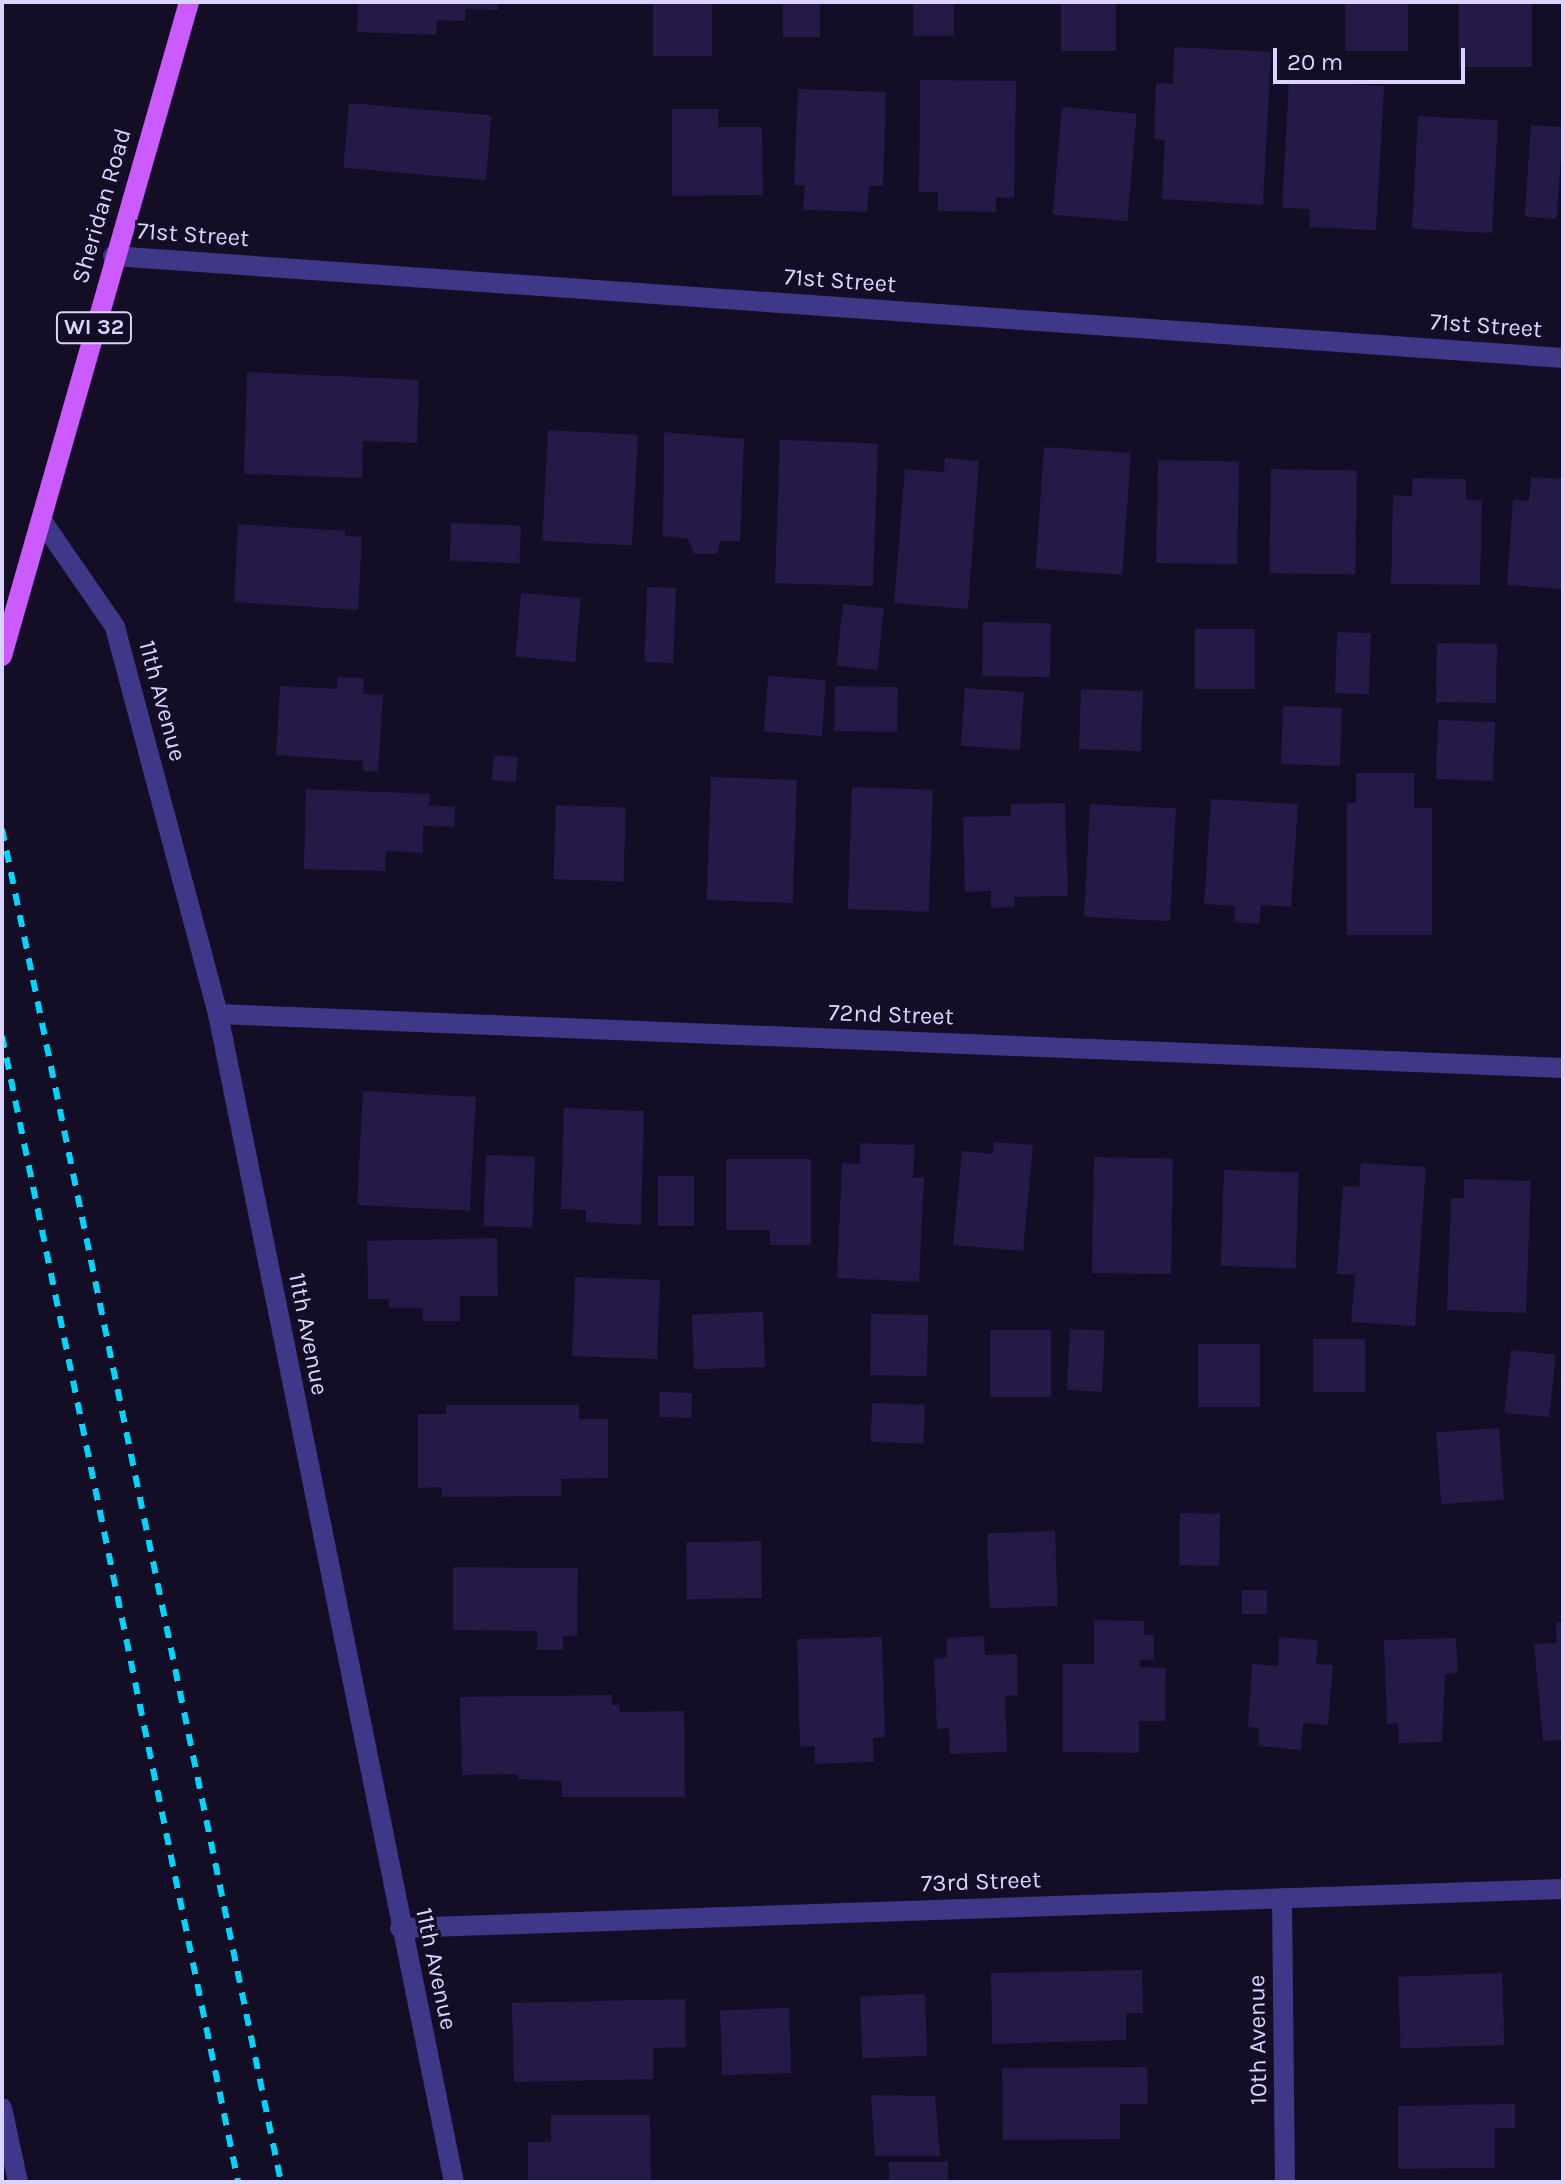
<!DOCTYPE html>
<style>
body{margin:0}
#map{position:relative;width:1565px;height:2184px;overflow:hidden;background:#130e26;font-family:Karla,sans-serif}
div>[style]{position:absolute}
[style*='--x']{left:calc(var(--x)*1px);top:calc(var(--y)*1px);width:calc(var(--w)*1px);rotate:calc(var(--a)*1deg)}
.building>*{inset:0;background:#251948;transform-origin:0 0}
.minor>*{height:20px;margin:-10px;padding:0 10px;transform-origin:10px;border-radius:10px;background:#3f3787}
.primary>*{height:20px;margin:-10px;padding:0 10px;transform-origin:10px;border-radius:10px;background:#cb5aff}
.rail>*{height:6px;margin-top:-3px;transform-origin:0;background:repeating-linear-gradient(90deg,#00d5fe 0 12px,transparent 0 22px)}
span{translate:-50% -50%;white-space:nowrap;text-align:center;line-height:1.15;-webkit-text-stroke:6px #130e26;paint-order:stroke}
.shield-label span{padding:2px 6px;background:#130e26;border:2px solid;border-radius:6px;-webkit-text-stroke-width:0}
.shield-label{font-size:22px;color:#dbd3ff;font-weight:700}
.street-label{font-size:24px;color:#dbd3ff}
.frame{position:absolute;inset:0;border:4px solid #dbd3ff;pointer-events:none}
.scale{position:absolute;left:1273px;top:48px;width:192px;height:36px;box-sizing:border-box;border:4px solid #dbd3ff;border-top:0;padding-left:10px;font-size:24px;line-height:28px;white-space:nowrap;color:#dbd3ff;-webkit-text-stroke:6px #130e26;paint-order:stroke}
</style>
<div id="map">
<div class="building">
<div style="clip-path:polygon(358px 2px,498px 2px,498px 10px,466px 9px,465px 21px,437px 20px,436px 35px,357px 32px)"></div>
<div style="left:653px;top:2px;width:59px;height:54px"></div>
<div style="left:783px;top:2px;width:37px;height:35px"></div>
<div style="left:913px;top:2px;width:41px;height:34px"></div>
<div style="left:1061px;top:2px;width:55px;height:49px"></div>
<div style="left:1345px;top:2px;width:63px;height:49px"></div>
<div style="left:1459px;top:2px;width:73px;height:65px"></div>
<div style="clip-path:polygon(1174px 47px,1271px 52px,1263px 205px,1162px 199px,1165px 140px,1154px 139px,1156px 83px,1173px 84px)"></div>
<div style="clip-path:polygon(920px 80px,1016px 81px,1014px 198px,996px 197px,996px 212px,938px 211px,938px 192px,919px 192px)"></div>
<div style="clip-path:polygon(1289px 81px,1384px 86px,1376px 230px,1309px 227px,1310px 209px,1282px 208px)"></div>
<div style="clip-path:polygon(798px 89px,886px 92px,883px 186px,869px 186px,867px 212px,803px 210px,805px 186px,794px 185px)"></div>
<div style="left:349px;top:103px;width:143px;height:65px;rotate:5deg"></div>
<div style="left:1062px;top:107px;width:75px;height:108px;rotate:5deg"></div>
<div style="clip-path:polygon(672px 109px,718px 109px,718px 127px,762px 127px,763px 195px,672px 196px)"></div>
<div style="left:1418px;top:116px;width:80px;height:113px;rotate:3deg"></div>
<div style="left:1531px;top:125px;width:32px;height:92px;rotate:4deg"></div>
<div style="clip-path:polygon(247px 372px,419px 380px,417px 443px,363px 441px,362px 478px,244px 474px)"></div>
<div style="left:548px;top:430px;width:90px;height:111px;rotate:3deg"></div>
<div style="clip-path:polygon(664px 432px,744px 439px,740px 541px,720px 541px,717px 554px,694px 554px,688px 539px,663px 536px)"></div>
<div style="left:780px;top:440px;width:98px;height:143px;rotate:2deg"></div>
<div style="left:1044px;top:447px;width:87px;height:122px;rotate:4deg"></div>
<div style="clip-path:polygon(945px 458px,979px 461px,968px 609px,894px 603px,905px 469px,944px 472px)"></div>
<div style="left:1158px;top:460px;width:81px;height:103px;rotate:1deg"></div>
<div style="left:1271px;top:469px;width:86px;height:104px;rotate:1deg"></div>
<div style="clip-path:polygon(1531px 477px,1563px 479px,1563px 589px,1507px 585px,1513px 500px,1529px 501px)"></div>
<div style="clip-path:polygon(1413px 478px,1466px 479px,1466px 500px,1482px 500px,1480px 585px,1391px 584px,1393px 495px,1412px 496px)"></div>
<div style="left:451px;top:523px;width:70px;height:38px;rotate:2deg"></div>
<div style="clip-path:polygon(238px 524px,345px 531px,345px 536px,362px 537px,358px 610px,234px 602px)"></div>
<div style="left:647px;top:587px;width:29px;height:75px;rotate:2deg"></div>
<div style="left:521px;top:593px;width:60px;height:64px;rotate:5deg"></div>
<div style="left:843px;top:604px;width:41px;height:62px;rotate:6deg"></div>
<div style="left:983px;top:622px;width:68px;height:54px;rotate:1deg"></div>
<div style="left:1255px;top:629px;width:60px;height:60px;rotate:90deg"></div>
<div style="left:1337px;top:632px;width:34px;height:61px;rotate:2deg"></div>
<div style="left:1437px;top:643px;width:60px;height:59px;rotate:1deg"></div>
<div style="left:768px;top:676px;width:58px;height:56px;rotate:4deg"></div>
<div style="clip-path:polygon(338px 677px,364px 678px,363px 694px,383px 695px,378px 772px,363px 771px,363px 761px,276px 755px,280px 686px,337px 689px)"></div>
<div style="left:835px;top:686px;width:63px;height:45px;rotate:1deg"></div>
<div style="left:965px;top:688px;width:59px;height:58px;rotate:4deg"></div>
<div style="left:1081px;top:689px;width:62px;height:60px;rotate:2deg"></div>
<div style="left:1283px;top:706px;width:59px;height:58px;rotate:2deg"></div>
<div style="left:1438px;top:720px;width:57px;height:59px;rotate:2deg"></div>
<div style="left:494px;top:755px;width:24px;height:25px;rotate:5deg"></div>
<div style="clip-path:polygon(1356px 773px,1414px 773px,1414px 808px,1432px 808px,1432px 935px,1347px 935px,1347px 803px,1356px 803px)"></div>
<div style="left:711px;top:777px;width:86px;height:123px;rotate:2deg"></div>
<div style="left:852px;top:787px;width:81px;height:122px;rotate:2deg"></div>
<div style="clip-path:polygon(306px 789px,430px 794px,429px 805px,455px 807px,454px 827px,423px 826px,423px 853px,386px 851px,385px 871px,304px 869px)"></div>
<div style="clip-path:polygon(1211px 799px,1298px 804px,1291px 907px,1261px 905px,1259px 924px,1234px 922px,1235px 906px,1204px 904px)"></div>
<div style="clip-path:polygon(1065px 803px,1068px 896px,1014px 897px,1014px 907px,991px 908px,991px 891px,965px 892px,963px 817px,1011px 816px,1011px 804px)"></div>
<div style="left:1090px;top:804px;width:86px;height:113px;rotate:3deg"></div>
<div style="left:556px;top:805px;width:70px;height:74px;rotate:2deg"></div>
<div style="left:363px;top:1091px;width:113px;height:114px;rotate:3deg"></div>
<div style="clip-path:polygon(564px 1108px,644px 1111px,641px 1225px,586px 1222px,586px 1210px,561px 1209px)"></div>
<div style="clip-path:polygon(994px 1142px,1033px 1145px,1023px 1251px,953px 1245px,962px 1151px,993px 1154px)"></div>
<div style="clip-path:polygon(860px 1143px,915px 1145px,913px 1178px,924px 1178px,919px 1282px,837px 1278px,842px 1163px,860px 1164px)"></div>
<div style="left:486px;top:1155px;width:49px;height:71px;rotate:2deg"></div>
<div style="left:1094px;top:1157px;width:79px;height:116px;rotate:1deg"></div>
<div style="clip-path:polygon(726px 1159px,811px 1159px,811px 1245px,770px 1245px,770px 1230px,726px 1230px)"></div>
<div style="clip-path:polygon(1361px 1163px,1426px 1167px,1415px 1326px,1351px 1322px,1355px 1275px,1337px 1274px,1343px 1186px,1359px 1187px)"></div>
<div style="left:1224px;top:1170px;width:75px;height:96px;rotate:2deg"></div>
<div style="left:658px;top:1176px;width:36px;height:50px"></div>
<div style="clip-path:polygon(1464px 1179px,1531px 1181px,1526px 1313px,1447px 1310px,1451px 1198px,1464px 1198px)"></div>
<div style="clip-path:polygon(497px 1238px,498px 1296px,460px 1296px,460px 1321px,423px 1321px,423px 1308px,389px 1308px,389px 1299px,368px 1299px,367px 1241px)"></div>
<div style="left:575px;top:1277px;width:85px;height:79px;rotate:2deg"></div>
<div style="left:763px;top:1312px;width:55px;height:71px;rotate:88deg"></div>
<div style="left:871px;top:1314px;width:57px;height:61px;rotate:1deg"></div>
<div style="left:1070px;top:1329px;width:35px;height:61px;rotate:3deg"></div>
<div style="left:990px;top:1330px;width:61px;height:67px"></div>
<div style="left:1313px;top:1339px;width:52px;height:53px"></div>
<div style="left:1198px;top:1344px;width:62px;height:63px"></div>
<div style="left:1511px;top:1350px;width:45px;height:63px;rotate:6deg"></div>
<div style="left:660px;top:1392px;width:32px;height:25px;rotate:2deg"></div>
<div style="left:872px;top:1403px;width:53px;height:39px;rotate:2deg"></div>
<div style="clip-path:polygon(446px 1405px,579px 1405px,579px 1419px,608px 1419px,608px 1478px,561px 1479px,561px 1496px,442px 1497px,442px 1487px,418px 1488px,418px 1414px,446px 1414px)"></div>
<div style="left:1499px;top:1428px;width:72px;height:63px;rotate:86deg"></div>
<div style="left:1180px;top:1513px;width:40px;height:52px;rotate:1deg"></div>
<div style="left:1055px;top:1531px;width:75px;height:68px;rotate:88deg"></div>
<div style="left:761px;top:1541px;width:57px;height:75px;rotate:89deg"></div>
<div style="clip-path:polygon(453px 1567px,578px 1568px,577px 1636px,563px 1636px,563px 1650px,537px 1650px,537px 1631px,453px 1630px)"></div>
<div style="left:1242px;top:1590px;width:25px;height:24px"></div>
<div style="clip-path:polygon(1094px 1620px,1144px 1621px,1144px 1635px,1154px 1635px,1154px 1660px,1140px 1660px,1139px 1667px,1166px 1668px,1165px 1721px,1139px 1721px,1139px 1753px,1063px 1752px,1063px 1664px,1094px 1664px)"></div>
<div style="clip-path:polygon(1556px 1622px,1563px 1622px,1563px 1740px,1543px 1741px,1534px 1644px,1557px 1643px)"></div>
<div style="clip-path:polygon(984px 1636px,985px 1655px,1017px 1654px,1018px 1695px,1005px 1696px,1007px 1752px,950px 1754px,949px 1728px,937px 1729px,934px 1659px,947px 1658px,947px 1638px)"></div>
<div style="clip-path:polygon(882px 1637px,885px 1737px,873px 1738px,874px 1762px,815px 1764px,814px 1746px,800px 1747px,797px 1639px)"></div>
<div style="clip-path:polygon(1279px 1637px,1318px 1640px,1316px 1664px,1333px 1665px,1328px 1725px,1303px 1723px,1301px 1750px,1258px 1746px,1259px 1728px,1248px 1727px,1252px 1664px,1278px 1666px)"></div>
<div style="clip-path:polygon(1456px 1638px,1458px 1673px,1445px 1674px,1442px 1742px,1399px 1743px,1398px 1723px,1387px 1724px,1384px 1640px)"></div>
<div style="clip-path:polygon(612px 1695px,612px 1705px,619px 1705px,620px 1712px,684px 1711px,685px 1797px,562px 1797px,562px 1781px,518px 1779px,517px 1774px,462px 1775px,460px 1697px)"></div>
<div style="clip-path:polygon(1142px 1970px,1143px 2013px,1126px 2013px,1126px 2040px,992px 2044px,991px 1973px)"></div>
<div style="left:1502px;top:1973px;width:72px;height:104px;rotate:88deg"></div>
<div style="left:925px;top:1994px;width:62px;height:65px;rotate:88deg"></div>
<div style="clip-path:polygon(685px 1999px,686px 2047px,653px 2048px,653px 2079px,514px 2082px,512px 2003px)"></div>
<div style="left:789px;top:2008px;width:65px;height:69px;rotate:88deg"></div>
<div style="clip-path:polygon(1147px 2067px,1148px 2104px,1120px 2104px,1120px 2139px,1003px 2140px,1002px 2068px)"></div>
<div style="clip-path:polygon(871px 2095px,935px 2096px,940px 2156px,875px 2156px)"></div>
<div style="clip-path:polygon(1515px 2104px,1515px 2128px,1495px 2128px,1495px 2168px,1398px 2169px,1398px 2106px)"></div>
<div style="clip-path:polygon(551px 2115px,650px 2115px,651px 2182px,528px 2182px,528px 2142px,551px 2142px)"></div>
<div style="left:889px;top:2162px;width:59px;height:20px"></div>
</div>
<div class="minor">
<div style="--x:113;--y:256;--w:1454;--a:4.02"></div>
<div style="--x:42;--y:521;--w:129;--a:55.4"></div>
<div style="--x:115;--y:627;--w:400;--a:75.1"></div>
<div style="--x:218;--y:1014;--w:1192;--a:78.58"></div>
<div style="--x:218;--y:1014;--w:1346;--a:2.3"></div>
<div style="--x:1282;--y:1898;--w:284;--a:89.4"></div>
<div style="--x:400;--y:1928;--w:1164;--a:-1.92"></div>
<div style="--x:2;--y:2108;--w:76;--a:77.8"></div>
</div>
<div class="primary">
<div style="--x:2;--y:656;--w:680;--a:-74.04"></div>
</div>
<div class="rail">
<div style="--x:2;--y:829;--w:1381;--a:78.35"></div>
<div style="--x:2;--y:1036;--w:1170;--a:78.36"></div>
</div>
<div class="shield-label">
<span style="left:94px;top:328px">WI 32</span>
</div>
<div class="street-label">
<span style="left:102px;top:206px;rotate:-74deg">Sheridan Road</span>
<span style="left:193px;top:235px;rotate:4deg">71st Street</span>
<span style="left:840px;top:281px;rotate:4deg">71st Street</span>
<span style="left:1486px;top:326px;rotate:4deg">71st Street</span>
<span style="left:162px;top:701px;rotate:75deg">11th Avenue</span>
<span style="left:891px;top:1015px;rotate:2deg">72nd Street</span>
<span style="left:308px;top:1334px;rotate:79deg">11th Avenue</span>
<span style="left:981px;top:1882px;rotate:-2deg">73rd Street</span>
<span style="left:436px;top:1969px;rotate:78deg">11th Avenue</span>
<span style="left:1258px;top:2040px;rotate:-91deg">10th Avenue</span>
</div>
<div class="frame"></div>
<div class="scale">20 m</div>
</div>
